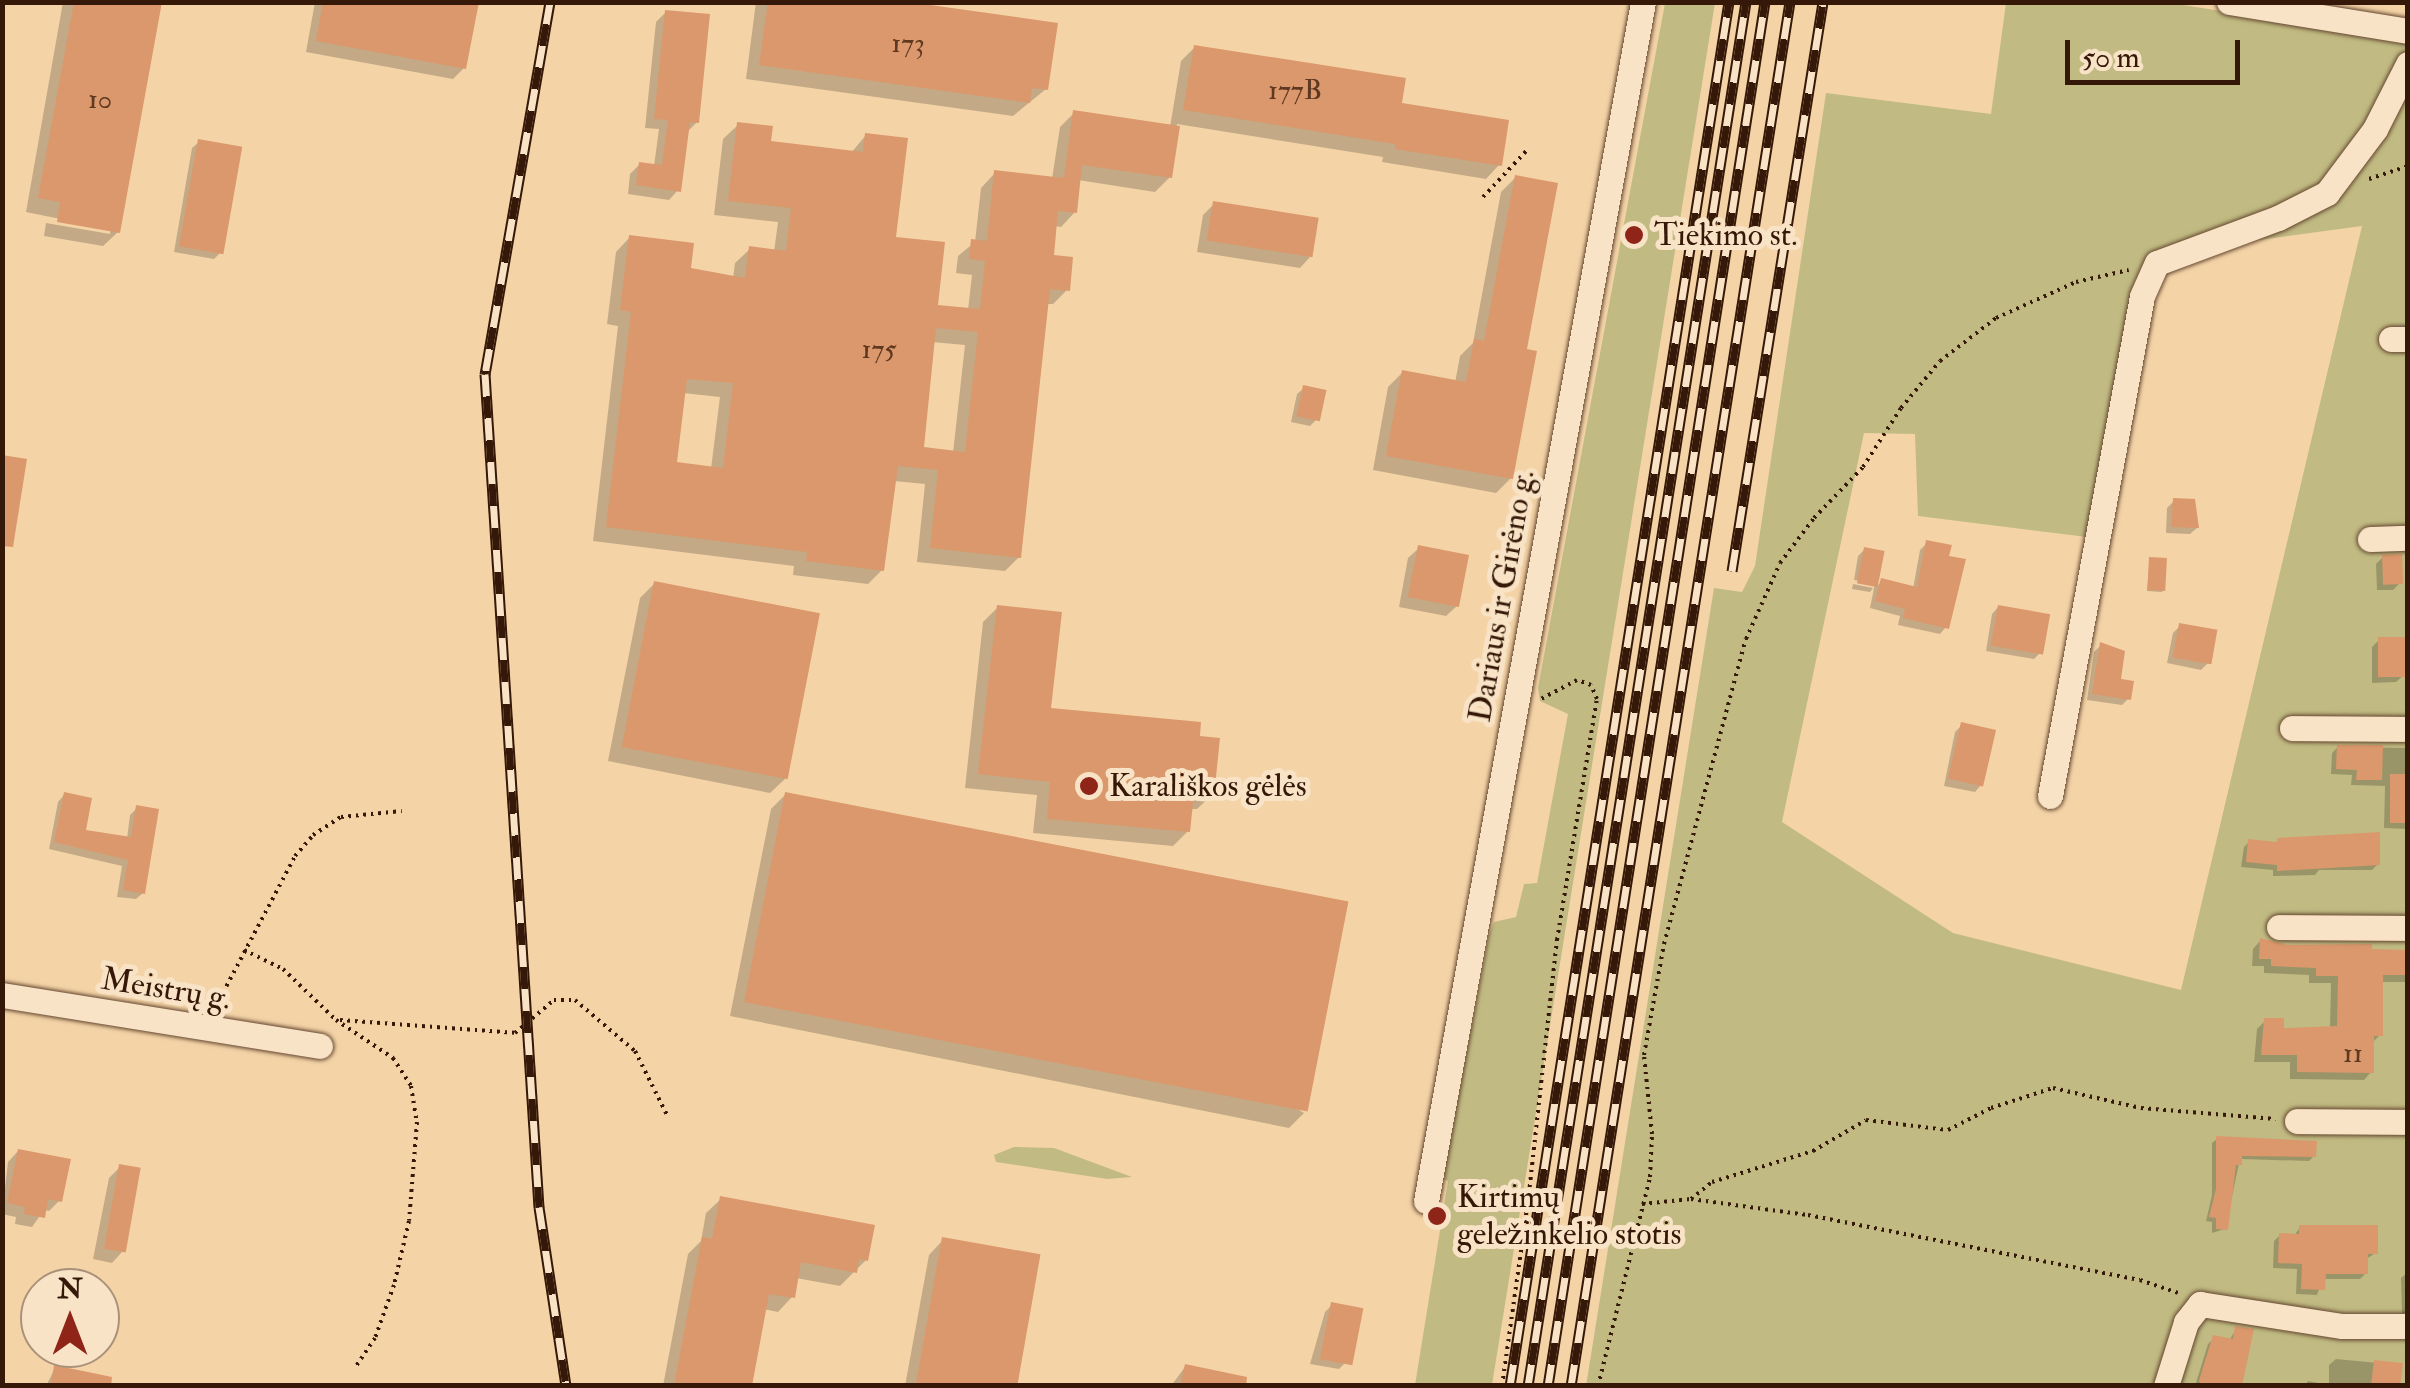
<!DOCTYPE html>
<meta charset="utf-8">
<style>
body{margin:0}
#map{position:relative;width:2410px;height:1388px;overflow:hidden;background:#f4d4a7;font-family:"IM FELL Double Pica",serif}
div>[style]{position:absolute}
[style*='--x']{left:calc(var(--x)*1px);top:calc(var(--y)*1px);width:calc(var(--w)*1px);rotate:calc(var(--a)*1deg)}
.green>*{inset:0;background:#c1bb83}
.shadow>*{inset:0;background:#0003}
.building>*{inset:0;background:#db986c;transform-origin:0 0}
.path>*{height:4px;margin-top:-2px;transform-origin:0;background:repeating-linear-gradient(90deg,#351808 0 2.5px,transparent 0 7.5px)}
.roads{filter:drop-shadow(0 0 2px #654730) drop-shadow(0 0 2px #654730)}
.minor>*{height:25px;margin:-12.5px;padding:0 12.5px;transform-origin:12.5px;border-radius:12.5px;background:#f8e3c6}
.rail>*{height:11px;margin-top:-5.5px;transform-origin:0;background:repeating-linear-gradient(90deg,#f8e3c6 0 22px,#351808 0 44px);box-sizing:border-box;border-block:2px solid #351808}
.dots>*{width:28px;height:28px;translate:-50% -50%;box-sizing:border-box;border:5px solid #f8e3c6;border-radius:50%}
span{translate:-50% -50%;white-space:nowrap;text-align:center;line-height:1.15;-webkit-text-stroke:10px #f8e3c6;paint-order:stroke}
.number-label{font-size:28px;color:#5e3821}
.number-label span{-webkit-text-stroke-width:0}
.poi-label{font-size:32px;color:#351808}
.left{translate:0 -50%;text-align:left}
.street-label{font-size:32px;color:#351808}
.frame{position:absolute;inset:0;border:5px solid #351808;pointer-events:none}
.north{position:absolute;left:20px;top:1268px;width:100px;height:100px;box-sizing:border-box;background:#f8e3c6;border:2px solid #aa927a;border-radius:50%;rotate:0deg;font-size:28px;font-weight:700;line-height:40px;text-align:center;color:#351808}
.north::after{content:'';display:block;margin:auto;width:35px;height:45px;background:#8f2418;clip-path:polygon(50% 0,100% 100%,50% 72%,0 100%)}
.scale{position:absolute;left:2065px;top:40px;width:175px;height:45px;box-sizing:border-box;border:5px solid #351808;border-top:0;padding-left:12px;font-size:30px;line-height:35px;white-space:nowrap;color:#351808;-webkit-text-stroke:8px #f8e3c6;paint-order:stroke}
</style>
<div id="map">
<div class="green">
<div style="clip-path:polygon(1665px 3px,1715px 3px,1492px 1385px,1415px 1385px,1448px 1181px,1443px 1179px,1489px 935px,1494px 922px,1516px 917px,1524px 884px,1537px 883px,1568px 714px,1540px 701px,1538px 688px)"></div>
<div style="clip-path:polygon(evenodd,2006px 3px,2171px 3px,2407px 41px,2407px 1385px,1586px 1386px,1714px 588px,1742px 592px,1755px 566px,1826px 93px,1991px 114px,2006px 3px,2362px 226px,2181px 990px,1953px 933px,1782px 822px,1864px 433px,1915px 434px,1918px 516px,2087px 537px,2135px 279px,2237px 243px,2362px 226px)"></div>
<div style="clip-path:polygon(1014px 1147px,1054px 1148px,1132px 1177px,1107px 1179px,996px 1162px,994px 1155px)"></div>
</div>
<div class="shadow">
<div style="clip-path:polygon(63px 2px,159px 2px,118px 232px,103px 246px,44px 236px,46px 223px,110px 234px,110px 229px,26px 212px)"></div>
<div style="clip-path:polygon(315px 2px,476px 2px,464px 68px,453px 79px,306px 52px)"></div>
<div style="clip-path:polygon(756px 2px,891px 2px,1046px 89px,1013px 116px,746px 79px)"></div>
<div style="clip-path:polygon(666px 12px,697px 122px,686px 133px,678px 190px,669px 200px,628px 194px,630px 174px,640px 164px,654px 166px,659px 129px,645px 128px,656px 22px)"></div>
<div style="clip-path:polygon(evenodd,1195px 47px,1399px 105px,1499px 165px,1486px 179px,1382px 162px,1383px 157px,1177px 124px,1170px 177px,1155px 192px,1078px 180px,1075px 212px,1061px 227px,1054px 226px,1051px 257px,1067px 290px,1053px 304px,1046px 304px,1019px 557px,1005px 571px,917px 562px,925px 484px,894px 481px,882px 570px,868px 584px,793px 575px,794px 566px,593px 541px,618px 326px,607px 324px,616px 252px,630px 237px,688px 270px,733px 279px,735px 263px,750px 249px,774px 252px,778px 222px,714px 215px,723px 139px,738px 125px,768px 143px,851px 153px,866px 135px,893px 239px,936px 307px,968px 310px,972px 275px,956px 273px,958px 256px,975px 242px,981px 188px,995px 173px,1052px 179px,1060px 127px,1074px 113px,1170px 127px,1181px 61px,1195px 47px,932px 342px,965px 345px,953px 453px,921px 449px,932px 342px,1195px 47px,683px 393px,720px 397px,711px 469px,674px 464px,683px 393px)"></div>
<div style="clip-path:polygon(199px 142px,220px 253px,214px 259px,174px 252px,192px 148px)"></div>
<div style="clip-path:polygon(1516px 177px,1524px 351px,1511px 478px,1496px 493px,1373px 470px,1388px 387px,1402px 373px,1455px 383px,1460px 356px,1473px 343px,1501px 192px)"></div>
<div style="clip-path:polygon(1214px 204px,1310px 257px,1300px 268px,1197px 252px,1203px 215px)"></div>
<div style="clip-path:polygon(1304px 388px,1316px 420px,1310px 426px,1291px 422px,1297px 394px)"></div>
<div style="clip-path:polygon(2174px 501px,2197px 528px,2190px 534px,2166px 533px,2167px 508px)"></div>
<div style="clip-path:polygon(1927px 543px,1946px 627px,1940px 634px,1898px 625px,1900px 616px,1870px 608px,1875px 583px,1854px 580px,1858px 556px,1865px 549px,1882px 553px,1876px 587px,1882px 581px,1913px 589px,1920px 550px)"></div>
<div style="clip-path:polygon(1419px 548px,1457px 606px,1446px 616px,1399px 607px,1408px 558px)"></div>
<div style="clip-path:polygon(2383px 557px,2400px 583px,2393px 590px,2377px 590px,2376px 564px)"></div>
<div style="clip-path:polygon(2150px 560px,2164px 589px,2162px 592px,2147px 591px)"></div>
<div style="clip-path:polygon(655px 583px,785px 779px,770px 793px,608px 761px,640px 598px)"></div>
<div style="clip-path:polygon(1853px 584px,1873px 588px,1870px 592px,1852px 589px)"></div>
<div style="clip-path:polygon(998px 607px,1049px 710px,1197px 739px,1212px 795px,1197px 809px,1190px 809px,1188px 831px,1173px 846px,1033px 833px,1037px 795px,965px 788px,983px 622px)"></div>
<div style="clip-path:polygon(1998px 607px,2041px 652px,2034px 659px,1986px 651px,1992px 614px)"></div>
<div style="clip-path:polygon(2180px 626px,2208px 663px,2201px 670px,2167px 663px,2173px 633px)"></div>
<div style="clip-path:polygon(2379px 640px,2403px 676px,2396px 682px,2372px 683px,2372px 647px)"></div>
<div style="clip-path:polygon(2101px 645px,2129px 698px,2122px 705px,2087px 700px,2094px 652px)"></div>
<div style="clip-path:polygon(1962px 725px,1981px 785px,1975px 792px,1944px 786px,1955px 732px)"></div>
<div style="clip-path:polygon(2338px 747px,2407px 748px,2408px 829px,2384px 828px,2385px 786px,2351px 785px,2352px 775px,2331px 774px,2332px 753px)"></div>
<div style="clip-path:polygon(786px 794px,1304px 1113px,1289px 1128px,730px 1016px,771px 809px)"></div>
<div style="clip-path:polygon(64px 795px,83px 832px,127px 839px,130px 815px,137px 808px,143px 893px,136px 899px,117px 897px,122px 866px,49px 849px,58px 802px)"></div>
<div style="clip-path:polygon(2278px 841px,2378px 864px,2372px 870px,2319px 870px,2315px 875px,2273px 876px,2273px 870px,2241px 867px,2244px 847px,2249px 842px,2274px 844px)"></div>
<div style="clip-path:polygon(2260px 941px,2287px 947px,2408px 952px,2408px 982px,2380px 982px,2380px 1035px,2371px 1044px,2371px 1072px,2364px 1080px,2290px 1079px,2290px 1062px,2254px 1062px,2257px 1029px,2265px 1021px,2282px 1030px,2330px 1028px,2331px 983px,2309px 983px,2309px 975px,2264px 973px,2264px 966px,2252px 966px,2253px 949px)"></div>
<div style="clip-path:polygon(2217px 1139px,2314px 1156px,2309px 1161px,2240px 1159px,2225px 1229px,2212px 1233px,2212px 1222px,2206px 1221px,2212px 1195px,2212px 1143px)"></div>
<div style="clip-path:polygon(18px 1151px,60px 1200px,49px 1211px,44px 1210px,32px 1227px,15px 1224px,16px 1217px,2px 1214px,8px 1162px)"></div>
<div style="clip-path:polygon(120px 1167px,122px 1252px,112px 1263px,93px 1259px,109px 1178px)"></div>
<div style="clip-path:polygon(721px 1199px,866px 1260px,840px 1286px,796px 1278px,792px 1297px,778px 1312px,763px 1309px,749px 1386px,663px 1386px,688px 1254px,701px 1241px,706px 1213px)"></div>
<div style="clip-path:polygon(2300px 1227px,2376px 1253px,2366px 1259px,2366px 1273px,2360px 1279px,2323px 1279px,2317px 1295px,2296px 1294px,2297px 1269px,2273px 1268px,2274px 1241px,2280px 1235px,2294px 1236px)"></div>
<div style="clip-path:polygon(943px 1240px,1014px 1386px,905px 1386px,929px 1255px)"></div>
<div style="clip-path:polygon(2408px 1272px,2408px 1313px,2402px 1313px,2401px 1278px)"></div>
<div style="clip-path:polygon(1332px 1305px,1346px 1362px,1339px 1369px,1310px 1364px,1325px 1312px)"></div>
<div style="clip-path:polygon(2236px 1329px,2239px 1386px,2195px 1386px,2208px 1344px,2214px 1338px,2229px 1341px)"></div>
<div style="clip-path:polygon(2336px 1359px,2400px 1365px,2398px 1386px,2304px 1386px,2308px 1381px,2329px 1385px,2329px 1365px)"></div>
<div style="clip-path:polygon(1185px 1367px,1218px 1386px,1171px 1386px)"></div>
<div style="clip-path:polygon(55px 1368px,79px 1386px,46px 1386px)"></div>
</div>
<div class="building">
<div style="clip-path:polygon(74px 2px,162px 2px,120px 233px,57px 222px,60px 202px,38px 198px)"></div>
<div style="clip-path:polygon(323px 2px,479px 2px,466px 69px,316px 41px)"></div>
<div style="clip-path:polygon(768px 2px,909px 2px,1058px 23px,1048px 90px,1032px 88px,1030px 103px,759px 65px)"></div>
<div style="clip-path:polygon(665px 10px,710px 14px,699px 123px,690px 122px,681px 192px,636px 185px,639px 162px,662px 165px,668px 120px,654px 119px)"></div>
<div style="clip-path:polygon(1194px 45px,1406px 78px,1402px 103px,1509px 120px,1502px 166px,1395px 149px,1395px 144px,1183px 110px)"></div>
<div style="clip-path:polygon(evenodd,1073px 110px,1180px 126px,1172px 178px,1082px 165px,1077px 213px,1058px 211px,1054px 255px,1073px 257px,1070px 291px,1050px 289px,1021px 558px,930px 548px,938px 470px,898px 466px,884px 571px,806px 561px,807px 552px,606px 527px,631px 312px,620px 310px,629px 235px,694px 243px,691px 268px,745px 278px,749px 246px,786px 251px,791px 208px,728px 201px,737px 122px,773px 126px,771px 141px,863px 152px,865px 133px,908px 138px,896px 237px,945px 242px,938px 305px,980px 309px,985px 261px,969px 259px,971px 239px,987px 241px,994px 170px,1064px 178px,1073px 110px,936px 328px,978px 332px,965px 452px,924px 447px,936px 328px,1073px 110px,687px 379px,733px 383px,723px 468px,677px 462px,687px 379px)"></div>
<div style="left:198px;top:139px;width:45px;height:109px;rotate:10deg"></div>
<div style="clip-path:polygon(1515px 175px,1558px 183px,1527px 349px,1537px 351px,1513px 479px,1386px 456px,1402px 370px,1466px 382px,1474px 339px,1484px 341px)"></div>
<div style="left:1213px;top:201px;width:107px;height:40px;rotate:9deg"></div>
<div style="left:1303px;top:385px;width:24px;height:32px;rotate:12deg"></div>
<div style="clip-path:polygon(2px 455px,27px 459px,13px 547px,2px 546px)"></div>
<div style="clip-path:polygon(2173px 498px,2195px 499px,2199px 528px,2171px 527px)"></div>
<div style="clip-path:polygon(1926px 540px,1952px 545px,1949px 556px,1966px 559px,1949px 629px,1903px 618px,1905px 609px,1875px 601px,1881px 578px,1917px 587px)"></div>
<div style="left:1418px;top:545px;width:52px;height:53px;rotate:11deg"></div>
<div style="left:1864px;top:547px;width:21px;height:37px;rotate:11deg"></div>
<div style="left:2402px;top:554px;width:30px;height:20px;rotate:88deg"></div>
<div style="left:2149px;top:557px;width:18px;height:33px;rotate:3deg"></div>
<div style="left:654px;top:581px;width:169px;height:169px;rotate:11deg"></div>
<div style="clip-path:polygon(997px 605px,1062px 612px,1051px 708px,1201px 722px,1200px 736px,1220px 738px,1214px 796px,1194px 794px,1190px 832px,1047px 819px,1050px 782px,978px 774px)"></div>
<div style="left:1998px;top:605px;width:53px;height:41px;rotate:10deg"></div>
<div style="left:2179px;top:623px;width:39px;height:35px;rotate:10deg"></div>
<div style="left:2405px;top:637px;width:40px;height:27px;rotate:90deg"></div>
<div style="clip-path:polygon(2100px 642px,2125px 651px,2121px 679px,2134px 681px,2131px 700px,2092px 694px)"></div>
<div style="left:1961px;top:722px;width:36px;height:58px;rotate:13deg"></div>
<div style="clip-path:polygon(2337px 745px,2383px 745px,2382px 780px,2356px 780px,2357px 770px,2336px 769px)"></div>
<div style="left:2390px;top:774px;width:18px;height:49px"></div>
<div style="clip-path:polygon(64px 792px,92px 798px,86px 830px,131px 837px,136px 805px,159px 809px,145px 894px,123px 890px,128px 860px,54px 842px)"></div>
<div style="left:785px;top:792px;width:574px;height:214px;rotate:11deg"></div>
<div style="clip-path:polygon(2380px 832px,2380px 865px,2277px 871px,2277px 865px,2246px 862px,2248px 839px,2277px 842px,2277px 838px)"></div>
<div style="clip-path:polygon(2260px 938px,2288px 945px,2372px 944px,2372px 949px,2408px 950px,2408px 975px,2383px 975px,2383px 1036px,2374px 1036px,2374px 1073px,2297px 1072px,2297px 1055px,2261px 1055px,2264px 1018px,2284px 1018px,2284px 1028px,2337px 1026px,2338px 976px,2316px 976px,2316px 968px,2271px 966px,2271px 959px,2259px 959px)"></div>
<div style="clip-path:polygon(2216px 1136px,2317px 1141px,2316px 1157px,2242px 1156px,2242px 1165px,2236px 1165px,2228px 1230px,2216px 1229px,2216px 1218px,2209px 1217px,2216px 1189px)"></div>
<div style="clip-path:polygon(18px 1149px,71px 1159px,62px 1202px,48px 1199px,45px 1218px,24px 1214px,25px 1207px,7px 1203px)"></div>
<div style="left:119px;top:1164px;width:22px;height:86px;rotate:10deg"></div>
<div style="clip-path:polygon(720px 1196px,875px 1225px,868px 1261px,859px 1259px,857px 1273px,801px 1262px,795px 1298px,769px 1294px,752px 1386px,674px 1386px,702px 1237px,712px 1239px)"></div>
<div style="clip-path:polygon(2299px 1225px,2378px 1225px,2378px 1254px,2368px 1254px,2368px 1274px,2326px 1274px,2325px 1290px,2301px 1289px,2302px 1264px,2278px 1263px,2279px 1233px,2299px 1234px)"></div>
<div style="left:942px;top:1237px;width:100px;height:151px;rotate:10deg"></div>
<div style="left:1331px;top:1302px;width:33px;height:58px;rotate:11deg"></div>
<div style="clip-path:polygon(2235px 1326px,2254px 1329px,2242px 1386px,2202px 1386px,2199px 1381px,2213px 1335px,2233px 1339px)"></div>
<div style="clip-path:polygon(2374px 1360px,2403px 1363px,2400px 1386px,2371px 1386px)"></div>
<div style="clip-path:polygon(1185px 1364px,1247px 1377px,1246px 1386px,1180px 1386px)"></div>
<div style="clip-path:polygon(54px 1365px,112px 1377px,111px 1386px,51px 1386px)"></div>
</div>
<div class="path">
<div style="--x:2369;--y:179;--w:41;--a:-18.4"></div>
<div style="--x:1483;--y:197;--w:66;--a:-46.8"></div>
<div style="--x:244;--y:950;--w:43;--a:26"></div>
<div style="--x:283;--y:969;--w:74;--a:43.9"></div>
<div style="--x:336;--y:1020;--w:69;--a:33.7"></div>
<div style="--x:393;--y:1058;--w:33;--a:57"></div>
<div style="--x:411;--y:1086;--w:36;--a:81"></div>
<div style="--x:417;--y:1122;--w:99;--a:94.6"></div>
<div style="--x:409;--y:1221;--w:66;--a:103.2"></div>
<div style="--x:394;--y:1285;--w:56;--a:109.7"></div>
<div style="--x:375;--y:1338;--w:36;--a:124"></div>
<div style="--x:216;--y:1006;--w:170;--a:-62.2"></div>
<div style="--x:295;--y:856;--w:28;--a:-49"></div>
<div style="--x:313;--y:835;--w:33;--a:-33"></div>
<div style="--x:341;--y:817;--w:61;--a:-5.6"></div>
<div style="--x:340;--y:1020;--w:175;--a:4.2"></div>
<div style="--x:515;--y:1033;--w:51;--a:-40.2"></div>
<div style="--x:554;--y:1000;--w:21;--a:0"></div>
<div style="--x:575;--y:1000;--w:79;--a:40.4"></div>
<div style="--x:635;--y:1051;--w:72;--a:63.4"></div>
<div style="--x:1691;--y:1199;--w:27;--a:-39"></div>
<div style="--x:1712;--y:1182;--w:106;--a:-17.1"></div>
<div style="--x:1813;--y:1151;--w:61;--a:-30.3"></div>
<div style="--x:1866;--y:1120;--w:83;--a:7"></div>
<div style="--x:1948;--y:1130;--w:48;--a:-27.1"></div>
<div style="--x:1991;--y:1108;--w:65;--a:-17.9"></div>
<div style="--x:2053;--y:1088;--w:90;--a:12.8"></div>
<div style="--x:2141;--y:1108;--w:135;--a:4.7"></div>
<div style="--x:1642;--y:1204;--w:49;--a:-5.8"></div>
<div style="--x:1691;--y:1199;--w:118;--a:7.8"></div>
<div style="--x:1808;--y:1215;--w:338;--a:11.1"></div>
<div style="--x:2140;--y:1280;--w:40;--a:18.9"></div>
<div style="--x:1502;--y:1386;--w:186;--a:-82"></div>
<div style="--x:1528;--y:1202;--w:264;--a:-83.7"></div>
<div style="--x:1557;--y:940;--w:244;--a:-80.6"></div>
<div style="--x:1597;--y:699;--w:15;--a:-113"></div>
<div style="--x:1591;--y:685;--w:15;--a:-160"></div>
<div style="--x:1577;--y:680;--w:41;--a:152.2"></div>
<div style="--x:1598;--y:1386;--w:215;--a:-76"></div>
<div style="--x:1650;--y:1177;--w:43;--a:-87.3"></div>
<div style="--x:1652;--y:1134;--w:79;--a:-95.8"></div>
<div style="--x:1644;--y:1055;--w:113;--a:-79.8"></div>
<div style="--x:1664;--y:944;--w:316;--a:-75"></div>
<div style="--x:1746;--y:639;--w:83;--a:-65.9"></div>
<div style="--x:1780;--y:563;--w:56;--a:-52.9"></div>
<div style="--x:1814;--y:518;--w:71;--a:-46.1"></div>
<div style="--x:1863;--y:467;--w:70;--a:-57.2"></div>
<div style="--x:1901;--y:408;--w:61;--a:-50.3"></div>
<div style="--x:1940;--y:361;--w:71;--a:-37.5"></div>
<div style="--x:1996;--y:318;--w:88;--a:-24.2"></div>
<div style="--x:2076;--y:282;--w:54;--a:-12.8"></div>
</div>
<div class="roads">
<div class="minor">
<div style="--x:2229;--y:2;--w:181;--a:9.2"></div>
<div style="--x:2391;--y:339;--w:17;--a:0"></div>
<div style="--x:2370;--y:539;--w:38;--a:-2"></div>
<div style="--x:2292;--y:728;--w:116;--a:0.5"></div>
<div style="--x:2050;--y:796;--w:508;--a:-79.57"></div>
<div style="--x:2142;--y:296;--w:36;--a:-66"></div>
<div style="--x:2157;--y:263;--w:129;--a:-20.4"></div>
<div style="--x:2278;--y:218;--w:55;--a:-27"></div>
<div style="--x:2327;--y:193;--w:80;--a:-53.1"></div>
<div style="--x:2375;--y:129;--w:73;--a:-63.1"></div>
<div style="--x:2279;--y:927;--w:129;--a:0.4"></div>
<div style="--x:2;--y:995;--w:322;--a:9.1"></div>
<div style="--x:2297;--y:1121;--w:111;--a:0.5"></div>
<div style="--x:1426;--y:1201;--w:1218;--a:-79.74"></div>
<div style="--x:2166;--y:1386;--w:67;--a:-72.6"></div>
<div style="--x:2186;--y:1322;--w:23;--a:-52"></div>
<div style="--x:2200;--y:1304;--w:144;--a:8.8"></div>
<div style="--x:2342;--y:1326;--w:66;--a:0"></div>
</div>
</div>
<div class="rail">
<div style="--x:550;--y:2;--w:378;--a:99.9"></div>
<div style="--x:485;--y:374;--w:835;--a:86.29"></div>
<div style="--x:539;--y:1207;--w:181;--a:81.4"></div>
<div style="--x:1732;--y:571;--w:576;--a:-80.91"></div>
<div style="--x:1510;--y:1386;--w:1401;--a:-81.01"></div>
<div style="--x:1528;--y:1386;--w:1401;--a:-81.05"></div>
<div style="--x:1548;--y:1386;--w:1401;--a:-81.09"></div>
<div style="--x:1571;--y:1386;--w:1401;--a:-81.01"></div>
</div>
<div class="dots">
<div style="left:1634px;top:235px;background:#8f2418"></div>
<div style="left:1089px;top:786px;background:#8f2418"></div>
<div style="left:1437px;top:1216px;background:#8f2418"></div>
</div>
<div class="number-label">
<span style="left:908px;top:44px">173</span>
<span style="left:1295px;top:91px">177B</span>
<span style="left:100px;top:100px">10</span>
<span style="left:879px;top:350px">175</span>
<span style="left:2353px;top:1054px">11</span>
</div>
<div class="poi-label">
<span class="left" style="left:1654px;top:235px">Tiekimo st.</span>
<span class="left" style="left:1109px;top:786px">Karališkos gėlės</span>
<span class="left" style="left:1457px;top:1216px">Kirtimų<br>geležinkelio stotis</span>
</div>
<div class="street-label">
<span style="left:1502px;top:596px;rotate:-80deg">Dariaus ir Girėno g.</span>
<span style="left:166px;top:989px;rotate:9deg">Meistrų g.</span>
</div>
<div class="frame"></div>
<div class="north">N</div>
<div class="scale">50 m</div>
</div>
